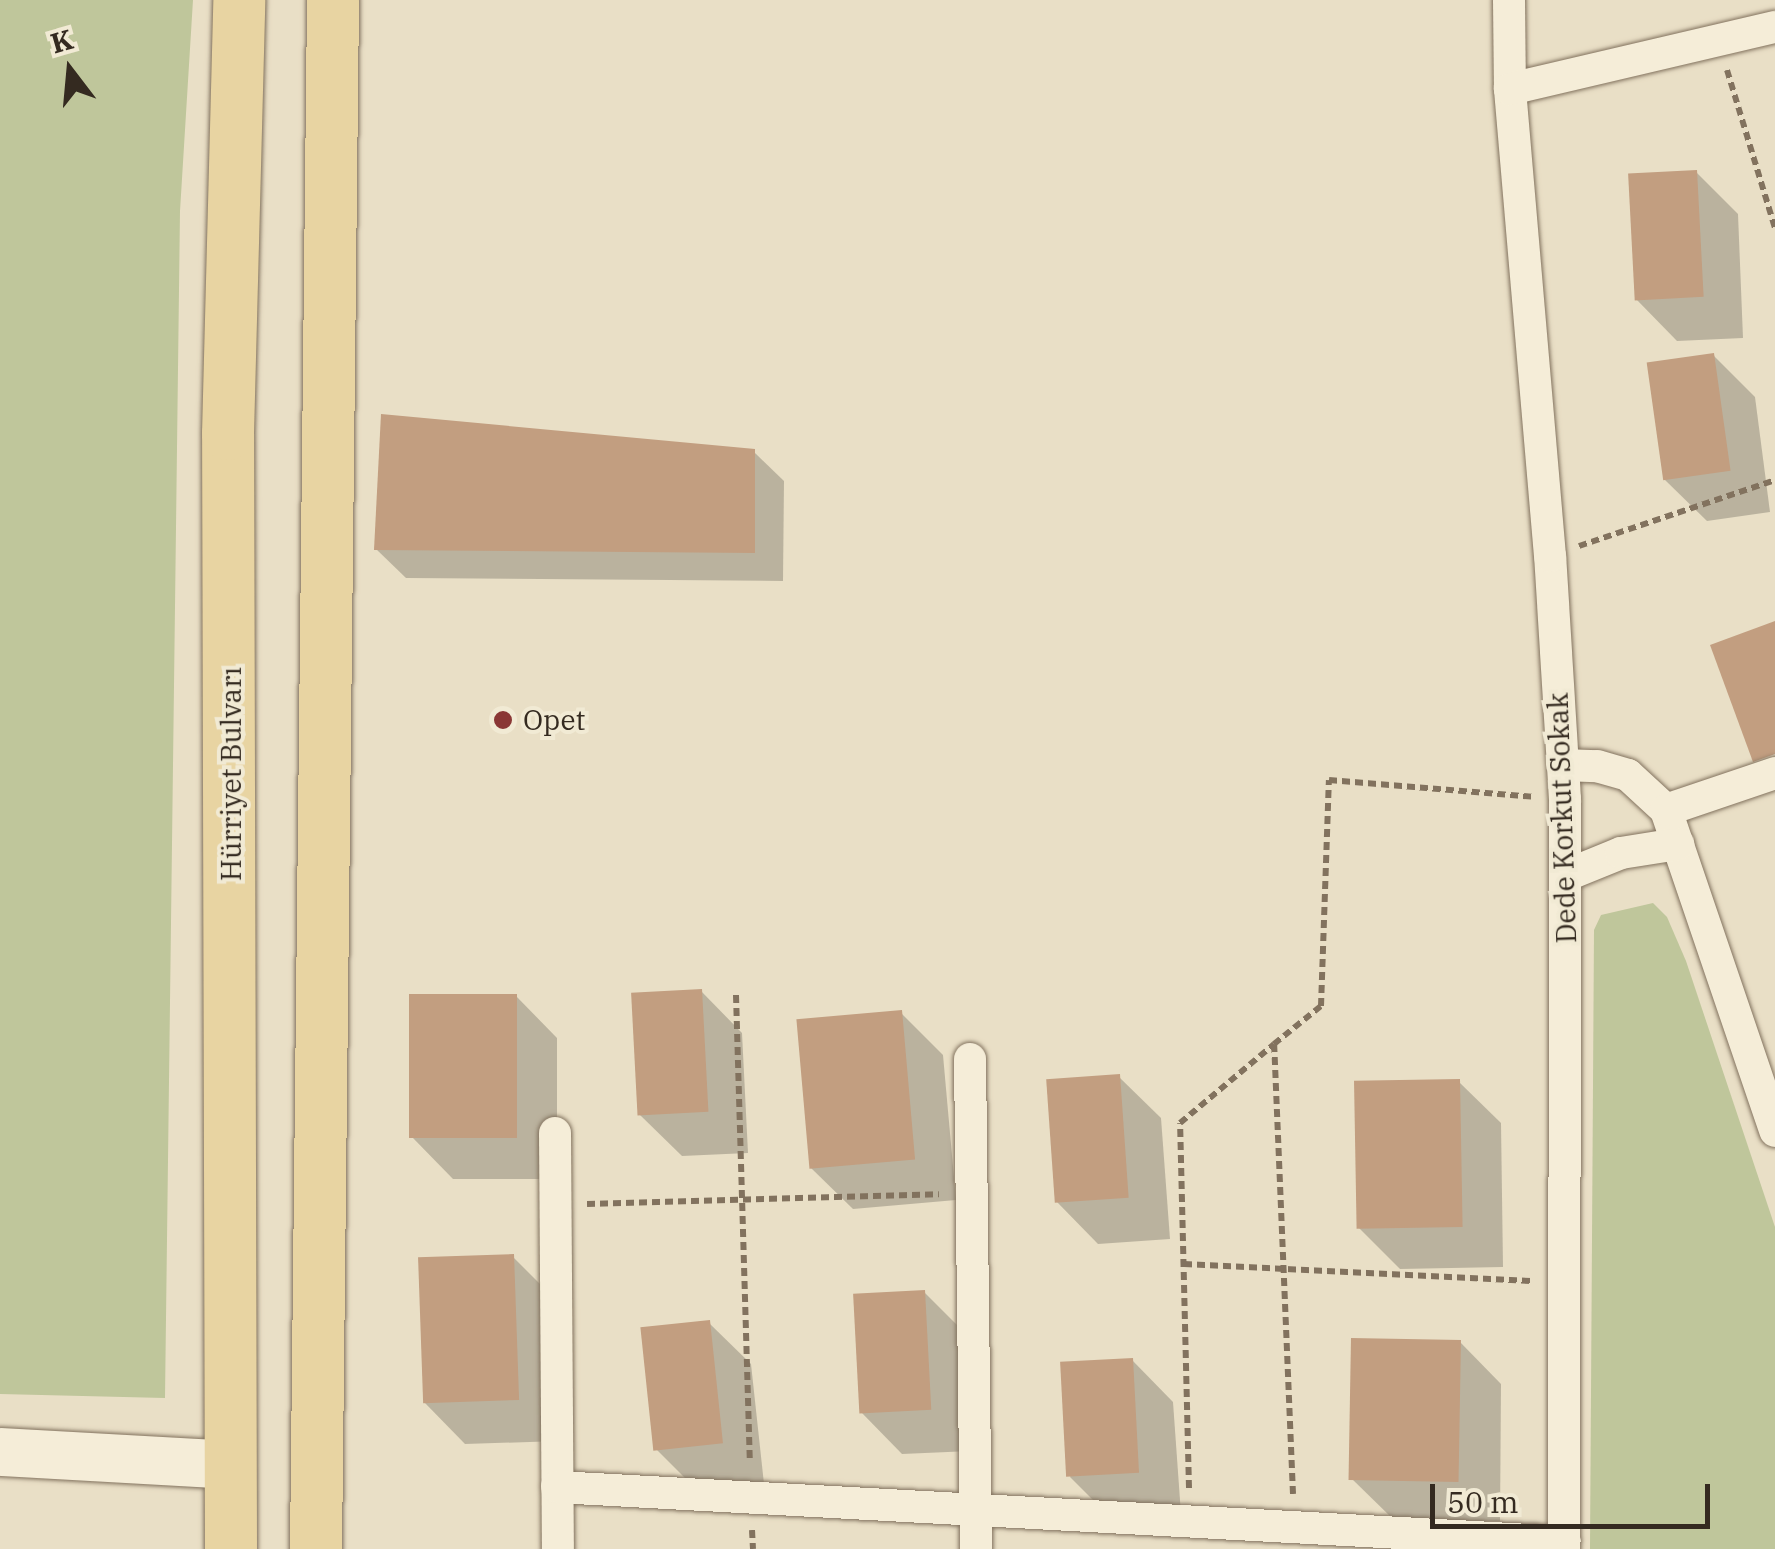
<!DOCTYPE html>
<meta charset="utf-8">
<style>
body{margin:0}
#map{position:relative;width:1775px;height:1549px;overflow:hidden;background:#e9dfc6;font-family:"IBM Plex Serif",serif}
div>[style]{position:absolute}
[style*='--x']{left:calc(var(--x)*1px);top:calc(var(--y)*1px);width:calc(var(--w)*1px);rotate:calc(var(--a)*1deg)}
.green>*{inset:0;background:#bfc69b}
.shadow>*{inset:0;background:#0003}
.building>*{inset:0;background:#c29e80;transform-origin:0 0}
.path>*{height:6px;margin-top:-3px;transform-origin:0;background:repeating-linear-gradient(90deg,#82725e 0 8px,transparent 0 13px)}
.roads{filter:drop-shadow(0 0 2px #82725e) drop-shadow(0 0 2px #82725e)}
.street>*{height:32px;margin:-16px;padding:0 16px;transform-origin:16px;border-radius:16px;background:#f5edd8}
.secondary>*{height:48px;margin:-24px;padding:0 24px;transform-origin:24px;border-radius:24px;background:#f5edd8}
.primary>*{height:52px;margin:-26px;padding:0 26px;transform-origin:26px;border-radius:26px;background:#e8d4a2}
.dots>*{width:28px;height:28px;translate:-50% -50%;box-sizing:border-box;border:5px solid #f1ead4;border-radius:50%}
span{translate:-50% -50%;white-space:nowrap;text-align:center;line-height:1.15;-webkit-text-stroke:8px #f1ead4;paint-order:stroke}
.poi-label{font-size:28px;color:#342a20}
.left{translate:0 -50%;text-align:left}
.street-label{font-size:28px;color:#342a20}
.north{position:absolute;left:20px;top:20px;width:100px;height:100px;-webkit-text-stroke:8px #f1ead4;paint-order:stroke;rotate:344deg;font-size:28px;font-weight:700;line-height:40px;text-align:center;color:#342a20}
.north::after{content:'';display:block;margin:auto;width:35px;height:45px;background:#342a20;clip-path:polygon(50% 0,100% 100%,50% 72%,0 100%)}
.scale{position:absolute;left:1430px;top:1484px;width:280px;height:45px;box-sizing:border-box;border:5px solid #342a20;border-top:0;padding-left:12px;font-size:30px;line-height:35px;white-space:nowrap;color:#342a20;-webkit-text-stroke:8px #f1ead4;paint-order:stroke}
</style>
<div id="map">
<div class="green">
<div style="clip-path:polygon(0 0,193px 0,180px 211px,165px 1398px,0 1394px)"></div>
<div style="clip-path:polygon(1653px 903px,1667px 917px,1686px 961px,1775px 1227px,1775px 1549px,1590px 1549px,1594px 930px,1601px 915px)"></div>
</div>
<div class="shadow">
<div style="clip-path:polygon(1696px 172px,1738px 214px,1743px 338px,1677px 341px,1636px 299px)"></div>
<div style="clip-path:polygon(1713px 355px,1755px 397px,1770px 512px,1707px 521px,1665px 480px)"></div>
<div style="clip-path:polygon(754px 452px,784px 481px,783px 581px,406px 578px,376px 549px)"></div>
<div style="clip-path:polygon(701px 991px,742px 1033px,748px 1153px,682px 1156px,640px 1115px)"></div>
<div style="clip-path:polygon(516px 996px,557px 1038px,557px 1179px,453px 1179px,412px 1137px)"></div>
<div style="clip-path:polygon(901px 1013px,943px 1055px,956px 1200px,853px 1209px,811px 1168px)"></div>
<div style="clip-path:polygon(1119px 1077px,1161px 1118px,1170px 1239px,1098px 1244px,1057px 1202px)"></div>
<div style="clip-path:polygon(1459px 1082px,1501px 1123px,1503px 1267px,1400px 1269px,1358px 1227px)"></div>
<div style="clip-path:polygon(513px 1257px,555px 1299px,559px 1441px,465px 1444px,424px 1402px)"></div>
<div style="clip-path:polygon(924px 1292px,966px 1334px,971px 1451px,902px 1454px,861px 1412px)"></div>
<div style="clip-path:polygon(709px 1323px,751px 1364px,764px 1484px,698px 1491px,656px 1449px)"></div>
<div style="clip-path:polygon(1460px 1342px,1501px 1384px,1500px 1521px,1394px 1520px,1352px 1479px)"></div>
<div style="clip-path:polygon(1132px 1360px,1173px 1402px,1181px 1514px,1112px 1519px,1070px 1477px)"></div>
</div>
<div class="building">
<div style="left:1697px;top:170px;width:127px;height:69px;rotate:87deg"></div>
<div style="left:1714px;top:353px;width:119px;height:68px;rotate:82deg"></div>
<div style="clip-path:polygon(381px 414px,755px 449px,755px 553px,374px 550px)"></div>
<div style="clip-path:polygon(1775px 621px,1775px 754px,1753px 762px,1710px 645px)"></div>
<div style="left:702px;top:989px;width:123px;height:71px;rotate:87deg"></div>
<div style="left:409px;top:994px;width:108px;height:144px"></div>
<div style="left:902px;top:1010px;width:150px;height:106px;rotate:85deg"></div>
<div style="left:1120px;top:1074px;width:124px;height:74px;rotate:86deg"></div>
<div style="left:1460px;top:1079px;width:148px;height:106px;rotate:89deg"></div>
<div style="left:514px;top:1254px;width:146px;height:96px;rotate:88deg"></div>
<div style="left:925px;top:1290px;width:120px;height:72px;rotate:87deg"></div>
<div style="left:710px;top:1320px;width:124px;height:70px;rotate:84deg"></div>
<div style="left:1351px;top:1338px;width:110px;height:142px;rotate:1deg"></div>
<div style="left:1133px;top:1358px;width:115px;height:73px;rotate:87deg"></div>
</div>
<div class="path">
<div style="--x:1727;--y:70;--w:165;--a:73.1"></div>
<div style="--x:1579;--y:546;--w:207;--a:-18.6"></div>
<div style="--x:736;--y:995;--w:468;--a:88.3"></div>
<div style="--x:587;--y:1204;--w:352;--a:-1.6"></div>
<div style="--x:1184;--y:1264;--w:348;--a:2.8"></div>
<div style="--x:1189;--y:1488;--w:365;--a:-91.4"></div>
<div style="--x:1180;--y:1123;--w:123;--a:-40"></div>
<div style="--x:1293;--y:1494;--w:450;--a:-92.4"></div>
<div style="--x:1274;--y:1044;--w:60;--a:-39"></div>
<div style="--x:1321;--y:1006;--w:226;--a:-88"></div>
<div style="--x:1329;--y:780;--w:206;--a:4.7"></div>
<div style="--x:752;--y:1530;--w:19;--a:87"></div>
</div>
<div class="roads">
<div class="street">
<div style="--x:1509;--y:0;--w:89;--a:89.4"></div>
<div style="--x:1563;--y:765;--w:34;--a:2"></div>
<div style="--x:1597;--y:766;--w:32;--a:16"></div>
<div style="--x:1628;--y:775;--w:52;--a:42.6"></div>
<div style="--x:1666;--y:810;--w:339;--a:71.2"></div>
<div style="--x:1666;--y:810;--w:115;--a:-18.7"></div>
<div style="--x:1567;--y:875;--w:58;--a:-22.2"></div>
<div style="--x:1621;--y:853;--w:58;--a:-9"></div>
<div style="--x:970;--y:1059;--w:490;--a:89.3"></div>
<div style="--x:555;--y:1133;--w:416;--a:89.6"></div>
<div style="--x:557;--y:1487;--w:1009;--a:3.12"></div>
<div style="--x:1564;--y:1549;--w:750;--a:-89.92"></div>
<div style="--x:1565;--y:799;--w:243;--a:-93.5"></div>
<div style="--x:1550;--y:556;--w:469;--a:-94.9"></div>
<div style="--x:1510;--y:89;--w:272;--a:-13.2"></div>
</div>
<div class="secondary">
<div style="--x:0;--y:1452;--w:232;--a:3.2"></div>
</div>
<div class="primary">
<div style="--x:231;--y:1549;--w:1115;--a:-90.15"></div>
<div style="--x:228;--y:434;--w:434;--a:-88.5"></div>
<div style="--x:316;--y:1549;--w:1549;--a:-89.37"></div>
</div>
</div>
<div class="dots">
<div style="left:503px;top:720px;background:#8a3735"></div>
</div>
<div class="poi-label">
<span class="left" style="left:523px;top:720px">Opet</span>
</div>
<div class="street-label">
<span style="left:231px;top:774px;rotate:-90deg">Hürriyet Bulvarı</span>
<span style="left:1562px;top:818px;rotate:-92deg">Dede Korkut Sokak</span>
</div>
<div class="north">K</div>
<div class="scale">50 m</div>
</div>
